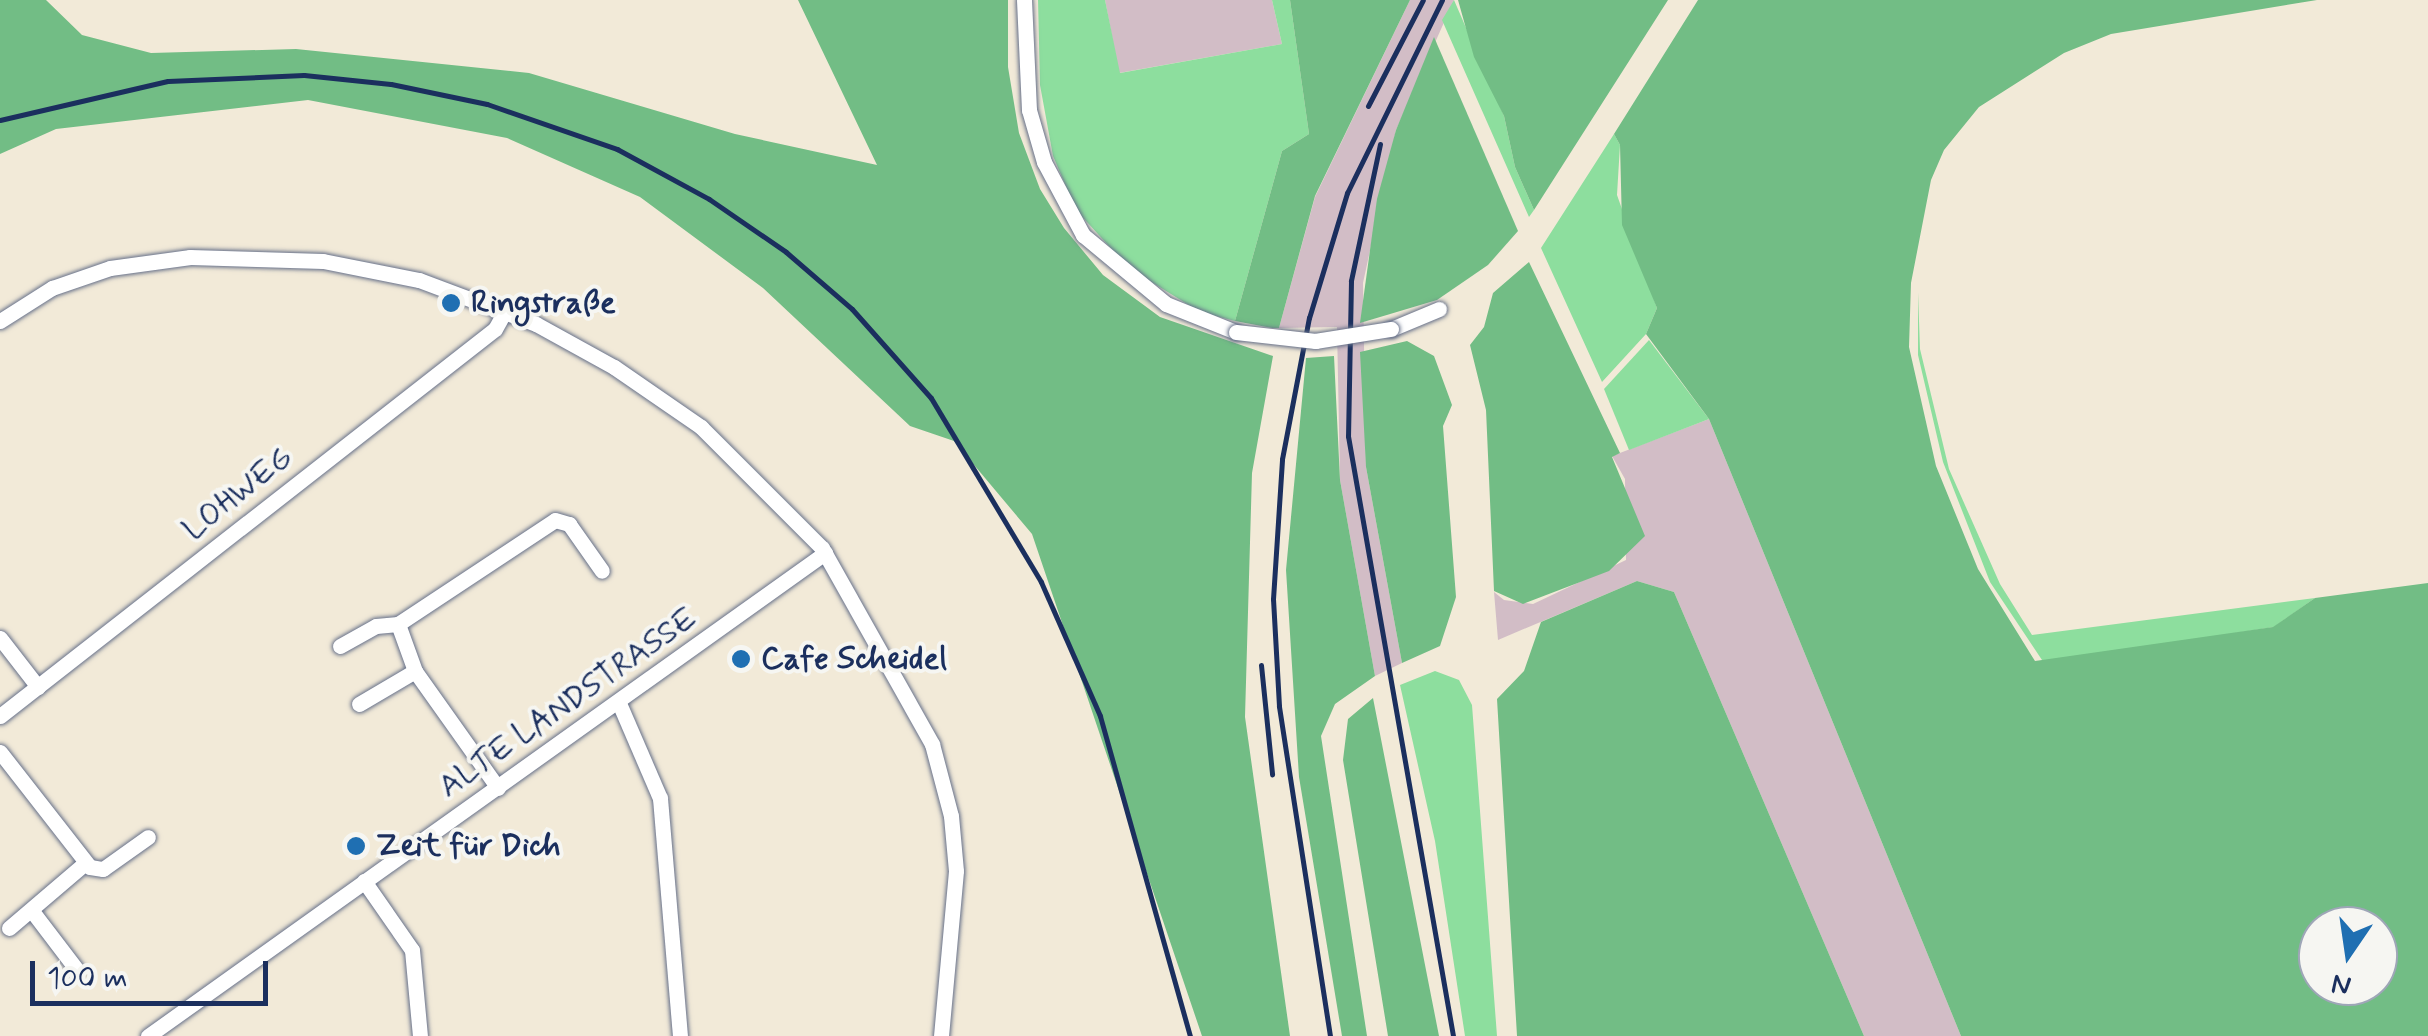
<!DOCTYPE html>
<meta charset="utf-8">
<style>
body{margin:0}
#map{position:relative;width:2428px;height:1036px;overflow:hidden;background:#f2ead8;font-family:Mynerve,sans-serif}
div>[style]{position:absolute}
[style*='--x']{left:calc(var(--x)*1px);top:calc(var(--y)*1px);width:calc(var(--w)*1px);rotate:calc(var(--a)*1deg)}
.industrial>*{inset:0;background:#d2bdc6}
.green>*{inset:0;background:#8dde9e}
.forest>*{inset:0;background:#72bd85}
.roads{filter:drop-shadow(0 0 2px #667089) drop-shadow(0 0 2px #667089)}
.street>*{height:15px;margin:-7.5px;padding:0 7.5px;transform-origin:7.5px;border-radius:7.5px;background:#fff}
.rail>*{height:5px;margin:-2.5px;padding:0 2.5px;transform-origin:2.5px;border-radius:2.5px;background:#1b2f5e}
.bridges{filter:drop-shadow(0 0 2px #667089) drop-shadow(0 0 2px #667089)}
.street-bridge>*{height:15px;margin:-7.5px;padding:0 7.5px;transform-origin:7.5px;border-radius:7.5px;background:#fff}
.dots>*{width:28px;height:28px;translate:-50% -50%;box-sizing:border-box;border:5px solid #f6f6f2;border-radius:50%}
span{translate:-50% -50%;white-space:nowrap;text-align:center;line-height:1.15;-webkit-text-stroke:8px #f6f6f2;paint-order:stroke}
.poi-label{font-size:32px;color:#1b2f5e;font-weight:700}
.left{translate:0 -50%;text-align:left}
.street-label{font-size:32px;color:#1b2f5e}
.north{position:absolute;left:2298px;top:906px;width:100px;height:100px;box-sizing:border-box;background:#f6f6f2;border:2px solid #9ea6b7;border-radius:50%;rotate:193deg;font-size:28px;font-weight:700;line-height:40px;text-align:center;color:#1b2f5e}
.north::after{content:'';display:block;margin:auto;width:35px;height:45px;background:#1f6fb2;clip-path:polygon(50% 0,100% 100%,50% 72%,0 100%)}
.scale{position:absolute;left:30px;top:961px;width:238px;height:45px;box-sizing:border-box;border:5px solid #1b2f5e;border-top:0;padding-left:12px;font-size:30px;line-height:35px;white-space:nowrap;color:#1b2f5e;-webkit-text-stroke:8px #f6f6f2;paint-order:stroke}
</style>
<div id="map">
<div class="industrial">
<div style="clip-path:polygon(1105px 0,1272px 0,1282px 44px,1119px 73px)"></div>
<div style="clip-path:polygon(1410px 0,1454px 0,1396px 130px,1363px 283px,1366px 467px,1402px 663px,1375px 676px,1340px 480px,1337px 327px,1279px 328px,1315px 197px)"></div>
<div style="clip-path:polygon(1709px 419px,1961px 1036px,1864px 1036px,1674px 592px,1637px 581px,1498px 640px,1494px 592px,1504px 600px,1533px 604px,1626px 560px,1625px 479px,1612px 456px)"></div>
</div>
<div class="green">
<div style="clip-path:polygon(1038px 0,1105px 0,1120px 73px,1282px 44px,1272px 0,1290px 0,1309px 134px,1282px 151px,1235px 321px,1200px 312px,1129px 268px,1076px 210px,1053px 156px,1040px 85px)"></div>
<div style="clip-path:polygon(1454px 0,1504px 116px,1515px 167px,1534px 210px,1529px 217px,1442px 20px)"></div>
<div style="clip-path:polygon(1614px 134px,1620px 145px,1617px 195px,1657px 308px,1646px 334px,1602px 382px,1541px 248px)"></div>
<div style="clip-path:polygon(1918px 292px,1920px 349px,1949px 469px,2000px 584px,2032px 635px,2315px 598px,2274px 627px,2044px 663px,1990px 582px,1943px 462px,1918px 355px)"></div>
<div style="clip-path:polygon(1649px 340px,1709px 419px,1629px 450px,1604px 389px)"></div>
<div style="clip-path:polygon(1435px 671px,1459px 680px,1472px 705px,1497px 1036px,1465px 1036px,1435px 841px,1400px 685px)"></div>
</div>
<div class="forest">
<div style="clip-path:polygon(0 0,46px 0,82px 35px,151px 53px,296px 49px,529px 73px,735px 134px,877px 165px,798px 0,1008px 0,1008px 67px,1019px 133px,1040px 189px,1064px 228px,1103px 275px,1160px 317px,1273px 356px,1252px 473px,1245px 717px,1290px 1036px,1202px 1036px,1032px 534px,954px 441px,910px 426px,763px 288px,640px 197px,507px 138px,308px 100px,56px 129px,0 154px)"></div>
<div style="clip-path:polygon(1290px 0,1410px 0,1315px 196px,1279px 328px,1272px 328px,1235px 321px,1282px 151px,1309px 134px)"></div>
<div style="clip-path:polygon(1458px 0,1668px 0,1534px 210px,1515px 167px,1504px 116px,1474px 57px)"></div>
<div style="clip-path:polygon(evenodd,1698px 0,2317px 0,2111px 34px,2064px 53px,1979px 107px,1944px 150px,1931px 180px,1911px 283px,1909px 347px,1936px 466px,1978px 569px,2035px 661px,2273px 627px,2315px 598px,2428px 583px,2428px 1036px,1961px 1036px,1709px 419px,1646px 334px,1657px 308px,1622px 225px,1620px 145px,1614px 134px,1698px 0,2318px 926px,2378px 926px,2378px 986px,2318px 986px,2318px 926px)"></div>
<div style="clip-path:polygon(1434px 37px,1518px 231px,1488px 265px,1437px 300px,1360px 323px,1377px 199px,1396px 130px)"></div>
<div style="clip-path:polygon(1529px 262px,1620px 453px,1612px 457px,1645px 536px,1609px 571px,1523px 604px,1494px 591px,1486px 410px,1470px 345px,1484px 327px,1493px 293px)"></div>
<div style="clip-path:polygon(1407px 341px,1434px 356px,1452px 405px,1443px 426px,1456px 597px,1440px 646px,1402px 663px,1366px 467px,1360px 352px)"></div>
<div style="clip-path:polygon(1334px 356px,1340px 480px,1375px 676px,1335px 704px,1321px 736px,1367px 1036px,1342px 1036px,1299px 777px,1286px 570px,1306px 358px)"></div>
<div style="clip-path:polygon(1637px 581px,1674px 592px,1864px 1036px,1517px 1036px,1497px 699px,1524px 671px,1541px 622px)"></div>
<div style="clip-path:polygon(1373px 698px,1426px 970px,1439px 1036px,1388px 1036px,1343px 760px,1348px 719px)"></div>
</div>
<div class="roads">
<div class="street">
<div style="--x:1024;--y:0;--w:110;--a:87.4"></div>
<div style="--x:1029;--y:110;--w:54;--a:73.9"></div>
<div style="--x:1044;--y:162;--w:83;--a:61.9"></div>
<div style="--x:1083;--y:235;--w:108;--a:39.7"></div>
<div style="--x:1166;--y:304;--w:75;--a:21.8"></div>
<div style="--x:0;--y:321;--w:62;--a:-32.4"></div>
<div style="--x:52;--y:288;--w:61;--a:-19"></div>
<div style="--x:110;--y:268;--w:81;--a:-7.8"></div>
<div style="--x:190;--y:257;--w:133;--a:1.7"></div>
<div style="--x:323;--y:261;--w:98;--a:11.2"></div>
<div style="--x:419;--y:280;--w:125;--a:20.6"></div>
<div style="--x:536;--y:324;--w:89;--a:28.9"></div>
<div style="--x:614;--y:367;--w:106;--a:34.6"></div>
<div style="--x:701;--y:427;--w:171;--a:45"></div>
<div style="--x:822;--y:548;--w:225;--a:60.7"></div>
<div style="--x:932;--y:744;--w:74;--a:75.2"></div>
<div style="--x:951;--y:816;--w:55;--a:84.8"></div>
<div style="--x:956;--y:871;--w:166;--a:95.2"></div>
<div style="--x:1391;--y:329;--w:52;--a:-22.6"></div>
<div style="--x:0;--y:638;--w:62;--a:52.2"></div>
<div style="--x:340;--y:646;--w:41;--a:-29.1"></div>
<div style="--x:376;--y:626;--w:22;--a:-5"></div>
<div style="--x:619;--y:703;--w:103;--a:66.7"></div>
<div style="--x:660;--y:798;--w:239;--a:85.2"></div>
<div style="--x:359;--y:704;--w:65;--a:-30.5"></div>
<div style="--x:0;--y:716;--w:628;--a:-38.02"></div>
<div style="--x:495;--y:329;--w:21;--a:-61"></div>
<div style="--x:0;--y:752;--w:146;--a:52"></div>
<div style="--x:90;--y:867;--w:13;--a:9"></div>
<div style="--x:103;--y:869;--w:55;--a:-35.4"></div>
<div style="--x:498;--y:788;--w:143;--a:-125.4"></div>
<div style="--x:415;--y:671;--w:50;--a:-109.9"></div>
<div style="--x:398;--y:624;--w:188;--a:-33.5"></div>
<div style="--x:555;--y:520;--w:15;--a:16"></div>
<div style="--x:569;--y:524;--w:57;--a:54.9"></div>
<div style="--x:364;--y:881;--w:84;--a:55.2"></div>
<div style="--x:412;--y:950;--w:86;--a:84.7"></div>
<div style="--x:32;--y:911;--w:74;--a:52.7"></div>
<div style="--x:9;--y:928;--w:99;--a:-40.5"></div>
<div style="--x:148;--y:1036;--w:832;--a:-35.51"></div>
</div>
</div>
<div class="rail">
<div style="--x:1368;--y:106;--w:119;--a:-62.6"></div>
<div style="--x:0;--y:120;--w:172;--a:-13.1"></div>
<div style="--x:168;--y:81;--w:136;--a:-2.5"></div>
<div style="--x:304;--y:75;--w:87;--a:5.9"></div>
<div style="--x:391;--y:84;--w:98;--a:11.8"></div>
<div style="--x:487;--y:104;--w:138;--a:19.1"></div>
<div style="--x:617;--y:149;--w:105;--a:28.5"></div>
<div style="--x:709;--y:199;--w:93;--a:34.5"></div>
<div style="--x:786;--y:252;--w:87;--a:40.8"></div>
<div style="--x:852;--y:309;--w:119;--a:48.4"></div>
<div style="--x:931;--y:398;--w:214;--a:59.1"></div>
<div style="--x:1041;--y:582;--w:146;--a:66.2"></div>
<div style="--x:1100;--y:716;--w:332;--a:74.3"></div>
<div style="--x:1380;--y:144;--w:140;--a:102"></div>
<div style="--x:1351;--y:281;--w:155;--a:91.1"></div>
<div style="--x:1348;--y:436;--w:609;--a:80.07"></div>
<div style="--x:1261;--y:665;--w:110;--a:84.2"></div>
<div style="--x:1330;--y:1036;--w:334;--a:-98.8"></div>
<div style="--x:1279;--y:706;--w:107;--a:-93.2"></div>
<div style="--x:1273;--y:599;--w:140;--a:-86.3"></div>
<div style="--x:1282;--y:459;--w:144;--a:-79.2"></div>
<div style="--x:1309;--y:318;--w:131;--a:-73.1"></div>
<div style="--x:1347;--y:193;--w:215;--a:-63.8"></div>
</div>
<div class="bridges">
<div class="street-bridge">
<div style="--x:1236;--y:332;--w:80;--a:6.5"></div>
<div style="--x:1315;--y:341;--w:77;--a:-9"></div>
</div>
</div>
<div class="dots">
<div style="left:451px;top:303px;background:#1f6fb2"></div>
<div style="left:741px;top:659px;background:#1f6fb2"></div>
<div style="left:356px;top:846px;background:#1f6fb2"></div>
</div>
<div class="poi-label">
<span class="left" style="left:471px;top:303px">Ringstraße</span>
<span class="left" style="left:761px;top:659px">Cafe Scheidel</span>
<span class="left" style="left:376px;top:846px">Zeit für Dich</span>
</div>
<div class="street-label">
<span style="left:238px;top:494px;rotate:-39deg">LOHWEG</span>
<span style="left:568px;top:703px;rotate:-35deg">ALTE LANDSTRASSE</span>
</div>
<div class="north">N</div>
<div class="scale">100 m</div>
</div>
